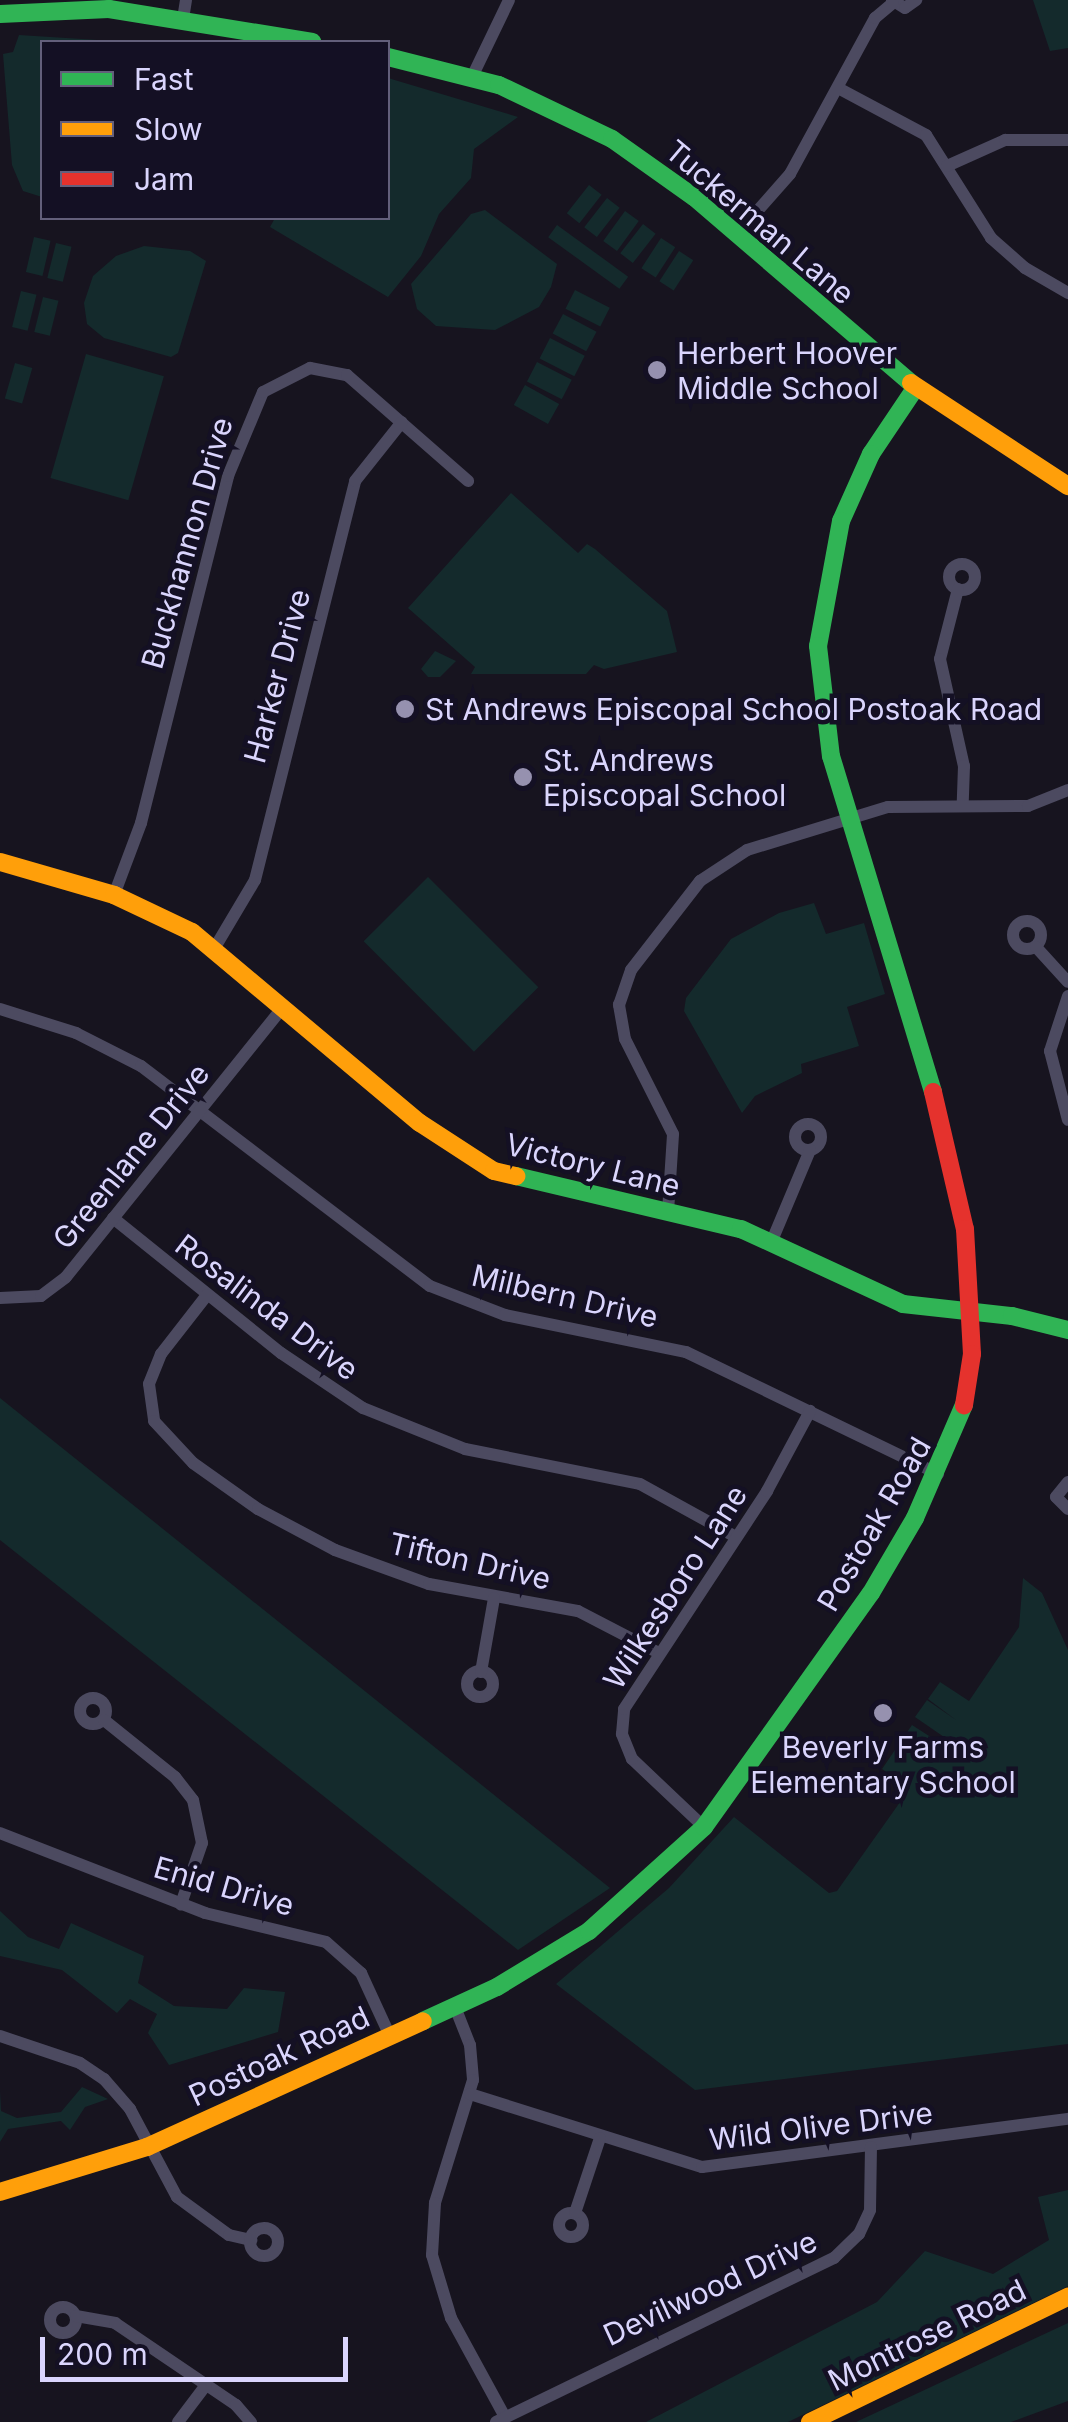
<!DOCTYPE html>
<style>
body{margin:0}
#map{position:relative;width:1068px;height:2422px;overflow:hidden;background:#17141f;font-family:Inter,sans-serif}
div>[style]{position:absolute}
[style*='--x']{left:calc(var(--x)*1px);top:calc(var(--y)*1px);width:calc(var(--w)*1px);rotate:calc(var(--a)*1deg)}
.green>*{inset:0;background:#142a2c;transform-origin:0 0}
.street>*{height:12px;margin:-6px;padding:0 6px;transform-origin:6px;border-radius:6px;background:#4c4a60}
.street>.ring{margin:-6px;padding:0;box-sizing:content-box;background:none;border:12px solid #4c4a60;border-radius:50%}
.fast>*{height:18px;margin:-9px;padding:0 9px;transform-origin:9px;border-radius:9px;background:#30b455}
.slow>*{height:18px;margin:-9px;padding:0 9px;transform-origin:9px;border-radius:9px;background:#ff9f0a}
.jam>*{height:18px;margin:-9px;padding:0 9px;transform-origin:9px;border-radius:9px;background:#e5322d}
.dots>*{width:28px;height:28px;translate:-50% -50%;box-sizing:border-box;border:5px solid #141024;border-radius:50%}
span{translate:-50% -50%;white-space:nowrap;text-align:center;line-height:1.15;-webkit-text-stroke:9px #141024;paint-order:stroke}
.street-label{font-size:30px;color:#dad5fd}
.poi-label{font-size:30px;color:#dad5fd}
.left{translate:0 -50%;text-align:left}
.legend{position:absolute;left:40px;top:40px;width:350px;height:180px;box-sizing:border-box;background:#141024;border:2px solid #635f7b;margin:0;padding:12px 18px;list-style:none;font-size:30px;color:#dad5fd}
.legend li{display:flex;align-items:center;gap:20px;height:50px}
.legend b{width:50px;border:2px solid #635f7b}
.scale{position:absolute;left:40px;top:2337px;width:308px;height:45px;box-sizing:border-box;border:5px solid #dad5fd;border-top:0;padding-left:12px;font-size:30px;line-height:35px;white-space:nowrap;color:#dad5fd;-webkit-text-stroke:8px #141024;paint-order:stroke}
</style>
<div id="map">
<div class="green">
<div style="clip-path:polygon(1033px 0,1068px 0,1068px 48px,1050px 51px)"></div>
<div style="clip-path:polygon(19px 35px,129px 42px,42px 42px,42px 197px,23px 191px,12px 165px,3px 54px,13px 52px)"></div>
<div style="clip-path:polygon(388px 78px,518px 117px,474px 149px,471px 178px,439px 214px,421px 256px,388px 297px,270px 227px,275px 218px,388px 218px)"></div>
<div style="left:589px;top:185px;width:16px;height:36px;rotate:38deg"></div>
<div style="left:607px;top:198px;width:16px;height:37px;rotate:38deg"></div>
<div style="clip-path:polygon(485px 210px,557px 264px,551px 287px,539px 307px,495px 330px,436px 326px,417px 309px,411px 284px,471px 214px)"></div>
<div style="left:625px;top:211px;width:17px;height:37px;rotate:36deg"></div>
<div style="left:643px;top:224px;width:16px;height:37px;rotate:38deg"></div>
<div style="left:557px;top:225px;width:88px;height:15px;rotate:36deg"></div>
<div style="left:34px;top:237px;width:17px;height:36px;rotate:13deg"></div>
<div style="left:661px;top:238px;width:17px;height:36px;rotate:33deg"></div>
<div style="left:56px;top:243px;width:16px;height:36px;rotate:14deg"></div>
<div style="clip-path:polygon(144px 246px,190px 251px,206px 261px,178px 353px,171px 357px,104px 338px,87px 324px,84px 303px,93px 276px,116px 256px)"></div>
<div style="left:679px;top:251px;width:17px;height:36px;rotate:33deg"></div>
<div style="left:575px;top:290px;width:39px;height:21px;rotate:27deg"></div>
<div style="left:21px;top:291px;width:16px;height:37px;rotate:14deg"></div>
<div style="left:43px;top:297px;width:16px;height:36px;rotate:14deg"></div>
<div style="left:563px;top:314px;width:38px;height:22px;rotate:28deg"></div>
<div style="left:550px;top:338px;width:39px;height:23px;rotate:27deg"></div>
<div style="left:86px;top:354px;width:81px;height:129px;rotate:16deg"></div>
<div style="left:537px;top:362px;width:39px;height:22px;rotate:27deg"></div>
<div style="left:15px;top:363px;width:18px;height:37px;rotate:16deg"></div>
<div style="left:525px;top:385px;width:39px;height:23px;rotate:29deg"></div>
<div style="clip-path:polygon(511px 493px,578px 553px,587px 544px,595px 549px,667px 611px,677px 652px,604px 669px,594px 665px,586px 674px,471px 674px,475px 667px,408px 608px)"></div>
<div style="clip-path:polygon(435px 651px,456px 661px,440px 677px,428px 677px,421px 669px)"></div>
<div style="left:428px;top:877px;width:156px;height:91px;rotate:45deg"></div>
<div style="clip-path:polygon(814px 903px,826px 934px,864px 923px,885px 994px,847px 1007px,859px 1046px,801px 1064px,802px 1073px,755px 1096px,742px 1113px,684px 1011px,686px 998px,731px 939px,779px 913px)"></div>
<div style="clip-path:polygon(0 1398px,610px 1888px,518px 1950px,0 1540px)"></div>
<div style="clip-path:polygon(1023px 1578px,1042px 1593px,1068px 1650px,1068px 2044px,695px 2090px,556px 1984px,669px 1888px,734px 1817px,829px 1893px,837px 1891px,910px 1788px,882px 1769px,912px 1725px,940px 1743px,944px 1737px,915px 1717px,927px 1700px,956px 1720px,928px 1699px,940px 1682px,969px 1701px,1019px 1627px)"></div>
<div style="clip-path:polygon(0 1911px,28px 1937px,59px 1949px,71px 1923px,144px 1956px,138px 1983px,174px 2006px,227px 2009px,244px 1988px,285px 1992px,278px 2032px,169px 2065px,148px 2033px,157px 2014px,130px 1999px,117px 2013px,62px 1970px,0 1956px)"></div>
<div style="clip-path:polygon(82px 2087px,108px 2099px,85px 2107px,70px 2130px,61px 2121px,8px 2129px,0 2142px,0 2090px,1px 2111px,17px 2118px,61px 2112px)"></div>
<div style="clip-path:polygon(1068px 2190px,1068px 2286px,788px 2422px,646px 2422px,877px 2302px,925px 2251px,993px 2274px,1049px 2240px,1038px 2197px)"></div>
<div style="clip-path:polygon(1068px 2323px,1068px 2401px,1011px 2422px,856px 2422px)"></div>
</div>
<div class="street">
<div style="--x:892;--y:0;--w:15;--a:32"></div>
<div style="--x:905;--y:8;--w:14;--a:-36"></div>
<div style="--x:183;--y:19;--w:19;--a:-81"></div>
<div style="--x:472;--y:77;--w:85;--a:-64.3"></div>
<div style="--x:838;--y:88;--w:100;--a:28.1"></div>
<div style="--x:926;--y:135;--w:122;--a:57.7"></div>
<div style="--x:991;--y:238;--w:45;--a:41.4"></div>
<div style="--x:1025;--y:268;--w:50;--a:30.2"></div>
<div style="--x:947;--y:166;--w:64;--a:-24.1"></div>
<div style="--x:1005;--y:140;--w:63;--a:0"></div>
<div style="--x:737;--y:234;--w:80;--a:-48.5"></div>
<div style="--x:790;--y:174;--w:178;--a:-61.4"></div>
<div style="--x:875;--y:18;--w:23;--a:-40"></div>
<div class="ring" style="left:949px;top:564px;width:14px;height:14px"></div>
<div style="--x:958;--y:589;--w:72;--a:104.4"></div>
<div style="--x:940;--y:659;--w:110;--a:77.4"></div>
<div style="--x:964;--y:766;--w:38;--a:92"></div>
<div style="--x:114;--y:895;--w:77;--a:-69.4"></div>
<div style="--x:141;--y:823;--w:358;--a:-75.9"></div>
<div style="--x:228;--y:476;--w:91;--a:-67.4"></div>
<div style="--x:263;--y:392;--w:53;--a:-27.1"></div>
<div style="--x:310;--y:368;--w:38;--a:11"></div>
<div style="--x:347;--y:375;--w:161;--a:41.2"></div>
<div class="ring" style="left:1013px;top:921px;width:16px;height:16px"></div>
<div style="--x:1036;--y:947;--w:47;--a:47.6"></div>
<div style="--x:214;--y:949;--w:80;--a:-59.3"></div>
<div style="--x:255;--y:880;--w:411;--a:-75.9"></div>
<div style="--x:355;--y:481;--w:75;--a:-51.5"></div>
<div style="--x:1068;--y:996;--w:58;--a:108.1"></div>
<div style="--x:1050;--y:1051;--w:71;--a:75.4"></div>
<div style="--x:0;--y:1009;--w:80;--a:17.5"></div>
<div style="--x:76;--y:1033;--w:73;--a:26.9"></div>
<div style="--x:141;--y:1066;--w:363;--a:37.3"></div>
<div style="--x:430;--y:1286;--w:80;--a:21.1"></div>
<div style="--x:505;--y:1315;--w:185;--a:11.6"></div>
<div style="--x:686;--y:1352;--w:280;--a:25.8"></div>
<div class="ring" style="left:795px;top:1124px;width:14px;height:14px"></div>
<div style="--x:668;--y:1212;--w:78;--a:-86.3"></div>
<div style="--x:673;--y:1134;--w:106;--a:-116.8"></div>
<div style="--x:625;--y:1039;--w:35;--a:-100"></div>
<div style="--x:619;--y:1005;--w:37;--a:-71"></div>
<div style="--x:631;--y:970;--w:113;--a:-52.2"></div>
<div style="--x:700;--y:881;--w:56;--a:-33.4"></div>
<div style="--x:747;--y:850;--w:147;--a:-17"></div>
<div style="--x:888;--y:807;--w:140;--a:-0.4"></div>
<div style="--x:1028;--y:806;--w:43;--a:-21.8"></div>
<div style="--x:113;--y:1218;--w:216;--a:38.8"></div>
<div style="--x:281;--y:1353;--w:99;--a:33.9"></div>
<div style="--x:363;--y:1408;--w:110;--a:21.9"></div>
<div style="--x:465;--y:1449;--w:178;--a:11.3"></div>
<div style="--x:640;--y:1484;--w:110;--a:28.9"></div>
<div style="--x:771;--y:1243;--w:101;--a:-67.2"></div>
<div style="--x:207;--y:1295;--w:75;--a:127.9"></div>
<div style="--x:161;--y:1354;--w:32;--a:112"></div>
<div style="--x:149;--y:1384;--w:37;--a:82"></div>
<div style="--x:154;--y:1421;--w:57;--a:47.1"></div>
<div style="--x:193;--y:1463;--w:80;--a:35.3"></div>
<div style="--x:258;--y:1509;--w:87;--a:28"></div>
<div style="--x:335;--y:1550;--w:100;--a:19.9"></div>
<div style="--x:429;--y:1584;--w:151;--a:10.3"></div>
<div style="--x:578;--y:1611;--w:89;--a:27.4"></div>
<div style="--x:0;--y:1298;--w:41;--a:-2.8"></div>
<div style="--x:41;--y:1296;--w:31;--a:-37"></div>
<div style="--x:66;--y:1277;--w:345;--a:-51.2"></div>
<div style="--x:1068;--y:1482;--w:19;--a:129"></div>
<div style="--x:1056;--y:1497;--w:17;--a:45"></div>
<div class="ring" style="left:467px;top:1671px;width:14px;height:14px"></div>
<div style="--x:481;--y:1672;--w:75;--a:-80"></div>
<div class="ring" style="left:80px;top:1698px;width:14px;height:14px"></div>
<div style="--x:104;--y:1720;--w:91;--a:38.8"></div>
<div style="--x:175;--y:1777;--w:29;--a:52"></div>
<div style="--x:193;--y:1800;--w:44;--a:78.2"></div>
<div style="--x:202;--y:1843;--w:65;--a:109"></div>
<div style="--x:704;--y:1827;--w:99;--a:-136.6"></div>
<div style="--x:632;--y:1759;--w:27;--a:-112"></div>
<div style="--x:622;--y:1734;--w:25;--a:-85"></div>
<div style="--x:624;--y:1709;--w:261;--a:-56.7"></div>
<div style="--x:767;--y:1491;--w:91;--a:-61.7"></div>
<div style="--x:0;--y:1833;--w:220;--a:21.3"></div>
<div style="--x:205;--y:1913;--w:124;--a:13.5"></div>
<div style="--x:326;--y:1942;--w:47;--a:41.5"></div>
<div style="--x:361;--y:1973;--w:69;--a:65.3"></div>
<div style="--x:455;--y:2007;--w:41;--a:68.5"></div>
<div style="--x:470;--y:2045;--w:35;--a:85"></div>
<div style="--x:473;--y:2080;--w:129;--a:107.2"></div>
<div style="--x:435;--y:2203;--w:52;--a:93.3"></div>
<div style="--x:432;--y:2255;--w:66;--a:73.2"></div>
<div style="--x:451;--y:2318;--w:113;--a:61.4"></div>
<div style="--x:0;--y:2036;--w:84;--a:18.6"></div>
<div style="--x:80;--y:2063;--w:29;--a:34"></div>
<div style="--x:104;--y:2079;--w:40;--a:49"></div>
<div style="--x:130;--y:2109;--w:100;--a:61.9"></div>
<div style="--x:177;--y:2197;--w:64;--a:36.2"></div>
<div style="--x:229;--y:2235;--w:23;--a:13"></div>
<div style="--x:470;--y:2094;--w:243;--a:17.5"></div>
<div style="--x:702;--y:2167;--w:369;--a:-7.5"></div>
<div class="ring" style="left:559px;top:2213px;width:12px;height:12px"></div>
<div style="--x:575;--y:2213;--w:79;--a:-71.6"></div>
<div class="ring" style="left:250px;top:2228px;width:16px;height:16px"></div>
<div class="ring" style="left:50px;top:2307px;width:14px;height:14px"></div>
<div style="--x:76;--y:2316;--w:40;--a:10"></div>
<div style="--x:115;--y:2323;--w:146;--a:34.1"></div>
<div style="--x:236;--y:2405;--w:23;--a:49"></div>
<div style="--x:178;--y:2422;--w:46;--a:-52.9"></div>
<div style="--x:496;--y:2422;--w:376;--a:-25.9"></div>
<div style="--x:834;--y:2258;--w:35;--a:-44"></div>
<div style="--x:859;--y:2234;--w:26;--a:-65"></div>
<div style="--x:870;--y:2210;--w:63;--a:-89.1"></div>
</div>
<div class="fast">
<div style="--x:0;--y:14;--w:109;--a:-2.6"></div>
<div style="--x:109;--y:9;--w:206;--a:9.2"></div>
<div style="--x:388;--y:57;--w:114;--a:14.2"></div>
<div style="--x:499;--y:85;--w:125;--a:25.5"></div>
<div style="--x:612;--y:139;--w:100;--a:35.3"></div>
<div style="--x:694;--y:197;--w:286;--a:40.6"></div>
<div style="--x:916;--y:387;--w:81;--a:123.9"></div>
<div style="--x:871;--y:454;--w:73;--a:114.1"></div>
<div style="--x:841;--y:521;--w:127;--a:100.4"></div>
<div style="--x:818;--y:646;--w:111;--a:83.3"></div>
<div style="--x:831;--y:756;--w:351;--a:73.1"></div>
<div style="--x:516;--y:1176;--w:231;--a:13.3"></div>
<div style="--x:741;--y:1229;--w:179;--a:24.8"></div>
<div style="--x:903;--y:1304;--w:110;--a:6.3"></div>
<div style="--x:1012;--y:1316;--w:58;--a:14"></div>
<div style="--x:423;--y:2021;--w:81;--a:-24.7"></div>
<div style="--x:497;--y:1987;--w:108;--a:-31.3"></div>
<div style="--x:589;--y:1931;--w:155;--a:-42.1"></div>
<div style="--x:704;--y:1827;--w:287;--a:-54.5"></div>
<div style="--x:871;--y:1593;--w:87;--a:-59.6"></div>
<div style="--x:915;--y:1518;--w:123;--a:-66.6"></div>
</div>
<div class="slow">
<div style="--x:911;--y:383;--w:188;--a:33.3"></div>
<div style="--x:0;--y:862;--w:119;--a:16.1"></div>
<div style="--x:114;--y:895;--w:86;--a:25.4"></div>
<div style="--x:192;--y:932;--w:297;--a:40"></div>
<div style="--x:420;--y:1123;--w:88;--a:33"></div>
<div style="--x:494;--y:1171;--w:23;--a:13"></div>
<div style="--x:0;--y:2192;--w:154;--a:-17"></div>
<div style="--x:147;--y:2147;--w:303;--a:-24.5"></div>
<div style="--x:810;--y:2422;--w:287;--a:-25.9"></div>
</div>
<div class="jam">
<div style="--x:933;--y:1092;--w:141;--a:76.9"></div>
<div style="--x:965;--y:1229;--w:125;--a:86.8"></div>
<div style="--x:972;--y:1354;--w:52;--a:98.9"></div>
</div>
<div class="dots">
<div style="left:657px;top:370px;background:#9691af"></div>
<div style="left:405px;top:709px;background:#9691af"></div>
<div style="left:523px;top:777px;background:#9691af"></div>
<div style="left:883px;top:1713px;background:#9691af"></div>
</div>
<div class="street-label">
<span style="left:760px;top:222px;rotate:40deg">Tuckerman Lane</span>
<span style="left:187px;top:543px;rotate:-74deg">Buckhannon Drive</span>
<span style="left:277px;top:676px;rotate:-75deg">Harker Drive</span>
<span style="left:131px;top:1156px;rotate:-51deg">Greenlane Drive</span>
<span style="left:593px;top:1165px;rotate:14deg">Victory Lane</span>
<span style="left:565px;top:1296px;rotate:13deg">Milbern Drive</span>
<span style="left:267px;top:1307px;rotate:37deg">Rosalinda Drive</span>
<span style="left:874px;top:1524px;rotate:-60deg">Postoak Road</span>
<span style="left:470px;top:1561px;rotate:13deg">Tifton Drive</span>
<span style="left:675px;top:1587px;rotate:-57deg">Wilkesboro Lane</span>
<span style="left:224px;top:1886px;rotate:16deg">Enid Drive</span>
<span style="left:279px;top:2056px;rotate:-25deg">Postoak Road</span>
<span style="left:821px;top:2126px;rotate:-7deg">Wild Olive Drive</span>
<span style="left:710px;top:2288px;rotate:-25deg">Devilwood Drive</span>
<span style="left:927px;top:2335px;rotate:-26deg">Montrose Road</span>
</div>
<div class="poi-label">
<span class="left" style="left:677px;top:370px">Herbert Hoover<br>Middle School</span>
<span class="left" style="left:425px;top:709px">St Andrews Episcopal School Postoak Road</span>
<span class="left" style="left:543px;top:777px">St. Andrews<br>Episcopal School</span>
<span style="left:883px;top:1764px">Beverly Farms<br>Elementary School</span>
</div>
<ul class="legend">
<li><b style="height:12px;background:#30b455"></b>Fast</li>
<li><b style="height:12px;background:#ff9f0a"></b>Slow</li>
<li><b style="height:12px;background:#e5322d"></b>Jam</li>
</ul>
<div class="scale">200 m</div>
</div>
